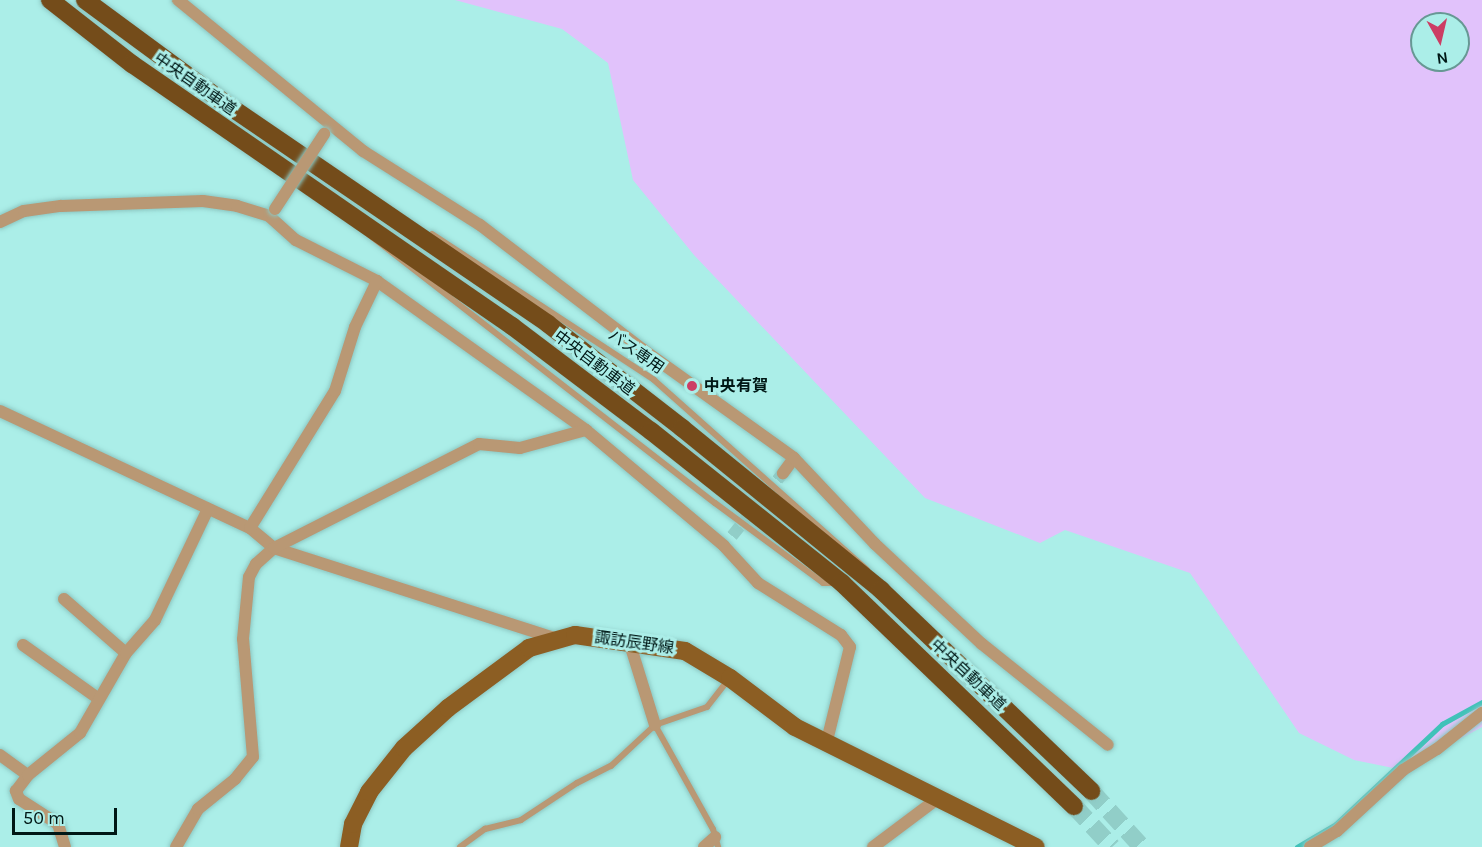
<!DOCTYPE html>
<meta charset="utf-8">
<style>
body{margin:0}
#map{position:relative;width:1482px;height:847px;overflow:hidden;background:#abeee8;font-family:Karla,"Noto Sans JP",sans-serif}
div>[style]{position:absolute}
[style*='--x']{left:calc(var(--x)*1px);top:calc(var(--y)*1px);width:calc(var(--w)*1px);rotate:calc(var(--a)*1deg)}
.green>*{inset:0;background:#e1c2fb}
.stream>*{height:4.5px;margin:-2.25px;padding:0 2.25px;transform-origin:2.25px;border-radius:2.25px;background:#40c2b9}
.minor-tunnel>*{height:12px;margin-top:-6px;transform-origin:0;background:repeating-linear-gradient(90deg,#91cec8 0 12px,transparent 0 18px)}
.motorway-tunnel>*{height:18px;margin-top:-9px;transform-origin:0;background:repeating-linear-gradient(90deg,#91cec8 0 18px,transparent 0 27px)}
.roads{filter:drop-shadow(0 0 2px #8cc7c2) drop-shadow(0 0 2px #8cc7c2)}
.service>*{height:6px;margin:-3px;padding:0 3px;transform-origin:3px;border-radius:3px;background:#b99874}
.minor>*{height:12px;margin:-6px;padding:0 6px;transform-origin:6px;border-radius:6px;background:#b99874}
.primary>*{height:18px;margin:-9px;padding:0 9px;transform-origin:9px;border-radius:9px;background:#8c5e23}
.motorway>*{height:18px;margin:-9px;padding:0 9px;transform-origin:9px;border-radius:9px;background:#744c1a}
.bridges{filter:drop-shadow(0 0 2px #8cc7c2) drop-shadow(0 0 2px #8cc7c2)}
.minor-bridge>*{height:12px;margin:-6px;padding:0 6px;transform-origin:6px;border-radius:6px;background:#b99874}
.dots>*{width:16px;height:16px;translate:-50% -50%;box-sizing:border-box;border:3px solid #abeee8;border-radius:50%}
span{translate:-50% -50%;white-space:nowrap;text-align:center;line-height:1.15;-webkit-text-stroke:6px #abeee8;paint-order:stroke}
.street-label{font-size:16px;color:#001816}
.poi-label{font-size:16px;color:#001816;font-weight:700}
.left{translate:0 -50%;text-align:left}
.north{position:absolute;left:1410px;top:12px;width:60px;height:60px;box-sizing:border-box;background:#abeee8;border:2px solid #679894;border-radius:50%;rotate:172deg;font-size:16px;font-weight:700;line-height:24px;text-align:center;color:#001816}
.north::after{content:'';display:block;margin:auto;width:21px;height:27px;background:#cc3d64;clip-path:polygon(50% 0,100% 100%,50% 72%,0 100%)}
.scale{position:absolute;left:12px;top:808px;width:105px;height:27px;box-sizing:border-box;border:3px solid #001816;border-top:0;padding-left:8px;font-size:18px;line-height:21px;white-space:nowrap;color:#001816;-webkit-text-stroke:4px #abeee8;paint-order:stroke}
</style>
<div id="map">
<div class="green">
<div style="clip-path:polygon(evenodd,455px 0,1482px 0,1482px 727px,1403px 770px,1354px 760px,1299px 733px,1190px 573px,1065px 530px,1040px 543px,925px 498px,694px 255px,633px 180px,608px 63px,562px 29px,455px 0,1422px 24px,1458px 24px,1458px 60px,1422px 60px,1422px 24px)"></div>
</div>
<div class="stream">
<div style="--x:1297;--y:847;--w:45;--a:-30.5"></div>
<div style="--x:1336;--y:824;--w:146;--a:-43.3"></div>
<div style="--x:1442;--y:724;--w:46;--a:-28.8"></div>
</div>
<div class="minor-tunnel">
<div style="--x:732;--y:536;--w:81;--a:-51"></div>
</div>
<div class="motorway-tunnel">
<div style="--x:1091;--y:791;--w:76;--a:47.7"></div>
<div style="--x:1074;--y:806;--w:56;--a:47.2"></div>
</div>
<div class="roads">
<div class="service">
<div style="--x:368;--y:234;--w:439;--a:37.8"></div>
<div style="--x:715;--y:503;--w:134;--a:36.5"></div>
<div style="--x:823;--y:583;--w:12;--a:0"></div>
<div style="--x:432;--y:234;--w:266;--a:33.3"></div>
<div style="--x:654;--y:380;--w:285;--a:41.7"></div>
<div style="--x:655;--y:725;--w:119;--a:60.9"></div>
<div style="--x:713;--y:829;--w:19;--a:74"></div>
<div style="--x:460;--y:847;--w:31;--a:-36"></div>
<div style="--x:485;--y:829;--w:37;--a:-14"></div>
<div style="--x:521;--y:820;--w:67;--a:-33.5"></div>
<div style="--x:577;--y:783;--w:38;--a:-27"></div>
<div style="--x:611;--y:766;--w:60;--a:-43"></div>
<div style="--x:655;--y:725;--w:55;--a:-19.1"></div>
<div style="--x:707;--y:707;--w:36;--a:-52"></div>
</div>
<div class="minor">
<div style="--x:178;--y:0;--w:239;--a:39.2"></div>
<div style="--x:363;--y:151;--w:138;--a:32.3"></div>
<div style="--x:480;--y:225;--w:204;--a:37.4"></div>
<div style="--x:642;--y:349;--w:187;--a:35.6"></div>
<div style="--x:794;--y:458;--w:19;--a:126"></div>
<div style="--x:0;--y:222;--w:26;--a:-25"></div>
<div style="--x:24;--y:211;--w:37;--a:-8"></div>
<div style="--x:61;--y:206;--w:142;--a:-2"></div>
<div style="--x:203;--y:201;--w:34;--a:8"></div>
<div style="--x:237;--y:206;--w:34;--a:17"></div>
<div style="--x:269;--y:216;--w:36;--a:42"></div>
<div style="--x:296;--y:240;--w:91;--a:26.8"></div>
<div style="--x:377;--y:281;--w:257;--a:35.5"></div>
<div style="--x:586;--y:430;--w:180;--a:40"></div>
<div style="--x:724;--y:546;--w:50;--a:47.4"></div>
<div style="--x:758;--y:583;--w:98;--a:32.1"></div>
<div style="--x:841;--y:635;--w:15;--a:53"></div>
<div style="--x:850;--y:647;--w:101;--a:103.8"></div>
<div style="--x:0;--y:411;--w:276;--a:25.1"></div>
<div style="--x:250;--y:528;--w:31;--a:40"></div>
<div style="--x:274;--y:548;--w:298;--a:17.8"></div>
<div style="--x:794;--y:458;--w:118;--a:46.7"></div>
<div style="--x:875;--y:544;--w:146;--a:43.1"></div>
<div style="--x:982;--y:644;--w:161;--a:38.7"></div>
<div style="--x:250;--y:528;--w:161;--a:-58.2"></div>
<div style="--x:335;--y:391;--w:67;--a:-72.6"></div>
<div style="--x:355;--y:327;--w:51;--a:-64.4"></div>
<div style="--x:64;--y:599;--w:82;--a:41.1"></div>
<div style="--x:629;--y:641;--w:88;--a:72.8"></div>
<div style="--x:23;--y:645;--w:93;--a:35.4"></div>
<div style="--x:0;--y:755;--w:34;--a:36"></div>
<div style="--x:65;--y:847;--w:24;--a:-107"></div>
<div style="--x:58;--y:824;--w:46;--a:-147.3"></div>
<div style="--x:19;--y:799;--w:9;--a:-111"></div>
<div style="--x:16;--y:791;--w:20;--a:-53"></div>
<div style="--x:28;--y:775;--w:67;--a:-38.9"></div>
<div style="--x:80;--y:733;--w:92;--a:-60.1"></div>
<div style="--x:126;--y:653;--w:44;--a:-48.7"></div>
<div style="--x:155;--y:620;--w:123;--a:-64.5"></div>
<div style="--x:176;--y:847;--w:44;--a:-59.9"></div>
<div style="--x:198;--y:809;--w:48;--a:-39"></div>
<div style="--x:235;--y:779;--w:28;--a:-51"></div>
<div style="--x:253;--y:757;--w:118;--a:-94.8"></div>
<div style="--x:243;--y:639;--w:62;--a:-84.5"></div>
<div style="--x:249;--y:577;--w:15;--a:-62"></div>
<div style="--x:256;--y:564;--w:24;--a:-42"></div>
<div style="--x:274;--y:548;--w:230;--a:-26.9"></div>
<div style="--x:479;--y:444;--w:41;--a:5.6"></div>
<div style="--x:520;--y:448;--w:68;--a:-15.3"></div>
<div style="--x:704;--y:847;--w:15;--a:-42"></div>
<div style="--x:873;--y:847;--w:80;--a:-36.9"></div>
<div style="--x:1310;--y:847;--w:31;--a:-31"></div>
<div style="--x:1337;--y:831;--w:90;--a:-42.7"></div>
<div style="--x:1403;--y:770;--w:40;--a:-32"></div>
<div style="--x:1437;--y:749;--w:58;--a:-38.7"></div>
</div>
<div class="primary">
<div style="--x:349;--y:847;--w:23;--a:-80"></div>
<div style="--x:353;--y:824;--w:36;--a:-63"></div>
<div style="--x:369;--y:792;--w:56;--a:-51.5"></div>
<div style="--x:404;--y:748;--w:59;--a:-42.3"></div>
<div style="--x:448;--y:708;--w:101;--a:-36.5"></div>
<div style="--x:529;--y:648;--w:48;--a:-15.8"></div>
<div style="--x:575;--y:635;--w:111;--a:8.3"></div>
<div style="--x:685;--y:651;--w:52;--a:31"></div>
<div style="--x:730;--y:678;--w:81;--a:37"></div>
<div style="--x:795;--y:727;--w:269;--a:26.5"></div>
</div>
<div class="motorway">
<div style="--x:50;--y:0;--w:104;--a:38"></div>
<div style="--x:132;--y:64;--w:462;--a:34.6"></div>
<div style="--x:512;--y:326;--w:174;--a:37.1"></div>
<div style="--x:651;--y:431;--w:244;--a:38.5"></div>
<div style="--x:842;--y:583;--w:322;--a:43.9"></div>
<div style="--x:85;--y:0;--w:179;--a:36.4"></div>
<div style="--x:229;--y:106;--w:386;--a:34.3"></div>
<div style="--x:548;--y:324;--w:170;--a:37.8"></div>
<div style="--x:682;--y:428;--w:257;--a:39.1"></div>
<div style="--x:881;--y:590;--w:291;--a:43.7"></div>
</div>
</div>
<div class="bridges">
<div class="minor-bridge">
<div style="--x:275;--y:209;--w:90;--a:-56.8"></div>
</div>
</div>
<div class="dots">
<div style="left:692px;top:386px;background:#cc3d64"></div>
</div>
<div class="street-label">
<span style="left:195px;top:84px;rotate:35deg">中央自動車道</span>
<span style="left:636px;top:352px;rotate:35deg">バス専用</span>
<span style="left:594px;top:363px;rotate:37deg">中央自動車道</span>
<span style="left:634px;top:643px;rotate:8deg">諏訪辰野線</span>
<span style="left:968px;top:675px;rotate:43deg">中央自動車道</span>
</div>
<div class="poi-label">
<span class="left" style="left:704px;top:386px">中央有賀</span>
</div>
<div class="north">N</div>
<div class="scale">50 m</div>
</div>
